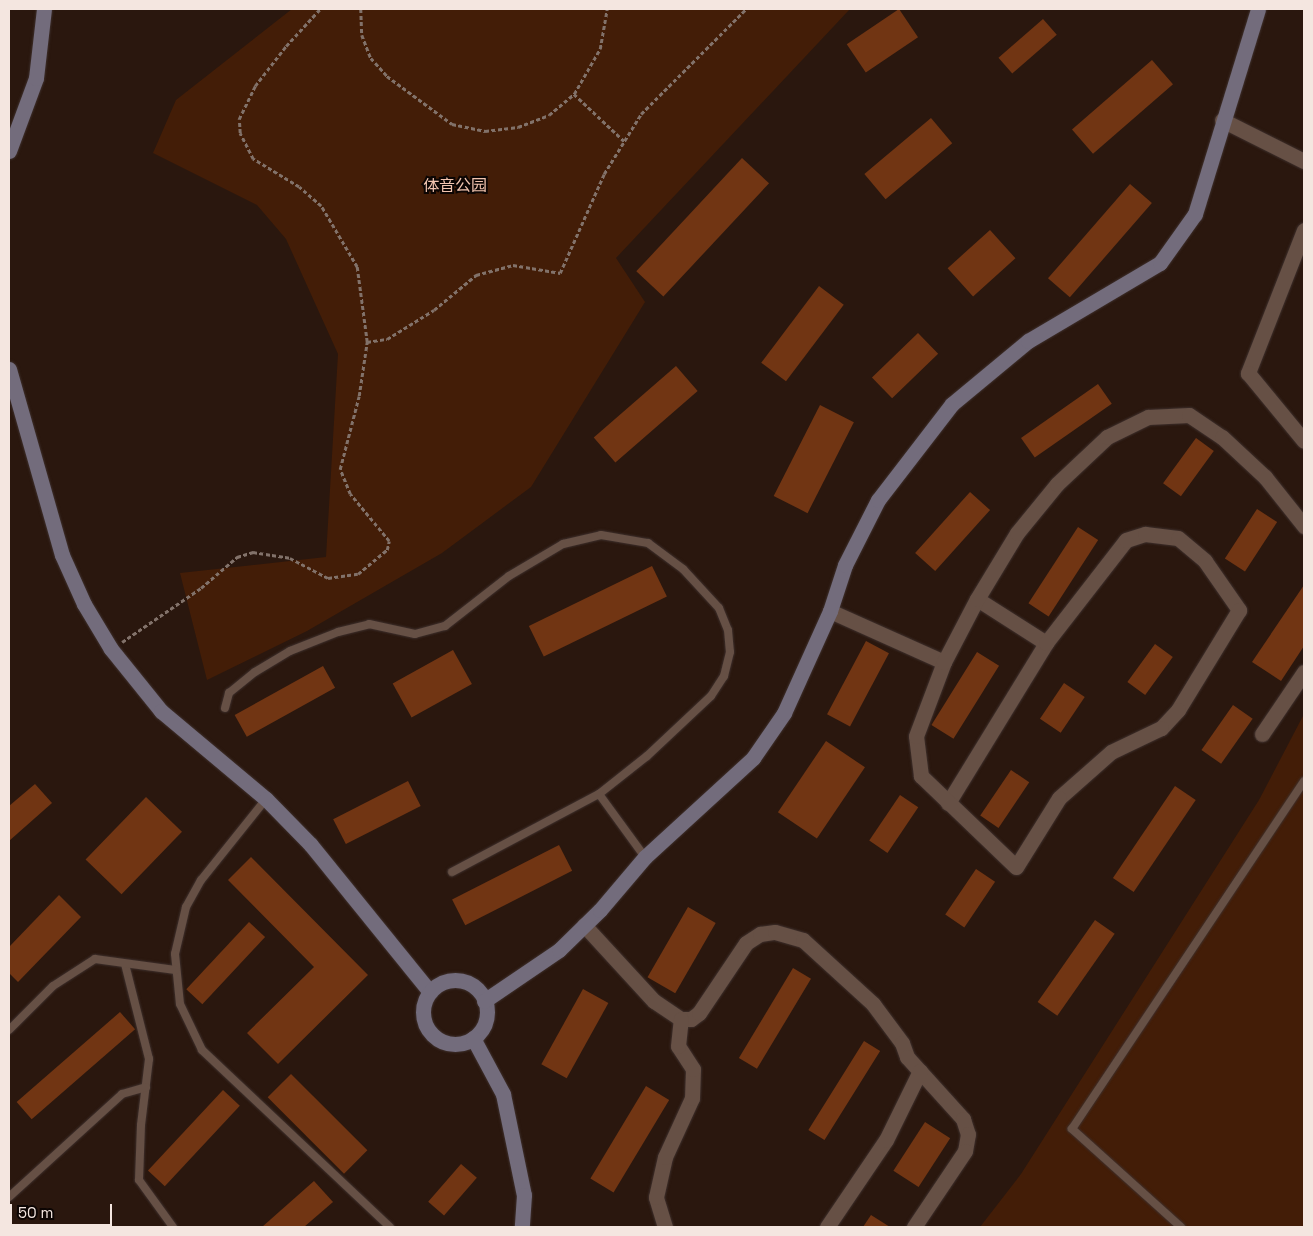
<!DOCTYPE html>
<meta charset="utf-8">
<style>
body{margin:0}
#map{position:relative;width:1313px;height:1236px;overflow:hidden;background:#2a170e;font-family:"Space Grotesk","Noto Sans SC",sans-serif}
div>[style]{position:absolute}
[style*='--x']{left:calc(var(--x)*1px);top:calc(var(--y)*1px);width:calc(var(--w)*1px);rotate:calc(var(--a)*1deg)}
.green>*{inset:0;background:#431d07}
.building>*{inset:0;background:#713513;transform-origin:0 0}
.path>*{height:2.5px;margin-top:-1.25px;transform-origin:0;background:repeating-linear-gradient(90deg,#82726a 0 4px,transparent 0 6.5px)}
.roads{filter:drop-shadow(0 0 1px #3e302d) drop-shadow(0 0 1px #3e302d)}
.lane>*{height:8px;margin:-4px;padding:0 4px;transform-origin:4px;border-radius:4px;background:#665045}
.street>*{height:15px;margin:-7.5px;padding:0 7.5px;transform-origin:7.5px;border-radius:7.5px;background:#665045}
.secondary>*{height:15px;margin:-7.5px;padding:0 7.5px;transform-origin:7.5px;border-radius:7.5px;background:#736c7c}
.secondary>.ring{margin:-7.5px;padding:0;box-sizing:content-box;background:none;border:15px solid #736c7c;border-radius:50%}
span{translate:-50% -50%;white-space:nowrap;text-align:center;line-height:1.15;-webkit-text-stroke:4px #0c0503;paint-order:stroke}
.park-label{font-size:16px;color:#f2c4af}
.frame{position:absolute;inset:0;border:10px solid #f4e6e0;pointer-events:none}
.scale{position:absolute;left:10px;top:1204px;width:102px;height:22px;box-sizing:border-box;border:2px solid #f4e6e0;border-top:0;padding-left:6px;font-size:15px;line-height:18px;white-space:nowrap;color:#f4e6e0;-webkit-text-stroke:4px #0c0503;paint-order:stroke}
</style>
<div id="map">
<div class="green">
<div style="clip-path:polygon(292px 9px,850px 9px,616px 258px,645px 302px,531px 487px,442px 553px,307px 631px,207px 680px,180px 573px,326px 557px,338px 354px,286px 239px,257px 205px,153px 153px,176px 100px)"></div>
<div style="clip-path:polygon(1304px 714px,1304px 1227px,980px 1227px,1021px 1174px,1259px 800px)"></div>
</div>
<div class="building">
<div style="left:899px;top:9px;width:34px;height:63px;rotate:56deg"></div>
<div style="left:1043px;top:19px;width:21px;height:59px;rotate:49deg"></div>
<div style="left:1152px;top:60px;width:32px;height:106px;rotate:49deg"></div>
<div style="left:931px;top:118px;width:33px;height:87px;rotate:50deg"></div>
<div style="left:742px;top:158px;width:37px;height:155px;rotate:43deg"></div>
<div style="left:1130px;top:184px;width:29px;height:125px;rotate:41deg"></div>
<div style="left:990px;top:230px;width:38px;height:57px;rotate:48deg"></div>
<div style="left:819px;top:286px;width:31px;height:96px;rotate:37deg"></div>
<div style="left:918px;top:333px;width:29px;height:64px;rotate:46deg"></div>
<div style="left:676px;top:366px;width:33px;height:109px;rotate:49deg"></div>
<div style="left:1098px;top:384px;width:24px;height:94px;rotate:55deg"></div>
<div style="left:820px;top:405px;width:38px;height:102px;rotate:27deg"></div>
<div style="left:1196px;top:438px;width:22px;height:56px;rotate:36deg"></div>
<div style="left:970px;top:492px;width:27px;height:82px;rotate:42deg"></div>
<div style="left:1257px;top:509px;width:24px;height:59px;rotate:33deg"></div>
<div style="left:1078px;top:527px;width:24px;height:91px;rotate:33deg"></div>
<div style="left:652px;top:566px;width:34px;height:137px;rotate:64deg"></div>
<div style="clip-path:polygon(1304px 585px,1304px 646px,1281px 681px,1252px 662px)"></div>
<div style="left:866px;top:641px;width:26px;height:83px;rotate:28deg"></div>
<div style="left:1155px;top:644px;width:22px;height:47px;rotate:36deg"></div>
<div style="left:453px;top:650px;width:39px;height:69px;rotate:61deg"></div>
<div style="left:977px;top:652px;width:26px;height:86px;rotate:32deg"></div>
<div style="left:323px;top:666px;width:25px;height:101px;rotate:61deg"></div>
<div style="left:1064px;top:683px;width:25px;height:43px;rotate:34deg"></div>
<div style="left:1233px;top:705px;width:24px;height:55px;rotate:35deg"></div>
<div style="left:826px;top:741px;width:47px;height:86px;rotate:34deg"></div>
<div style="left:1011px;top:770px;width:22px;height:55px;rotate:34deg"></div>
<div style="left:408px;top:781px;width:28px;height:84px;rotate:63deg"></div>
<div style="clip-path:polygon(35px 784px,52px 803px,9px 841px,9px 806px)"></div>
<div style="left:1175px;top:786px;width:25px;height:111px;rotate:34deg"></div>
<div style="left:900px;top:795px;width:22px;height:55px;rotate:34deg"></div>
<div style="left:146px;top:797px;width:50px;height:87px;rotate:44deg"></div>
<div style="left:559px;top:845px;width:29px;height:120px;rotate:63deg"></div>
<div style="clip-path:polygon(251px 857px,368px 975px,278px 1064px,247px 1033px,314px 967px,228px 880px)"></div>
<div style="left:976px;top:869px;width:23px;height:55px;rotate:34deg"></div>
<div style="clip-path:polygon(59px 895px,81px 917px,18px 982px,9px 973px,9px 947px)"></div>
<div style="left:688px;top:907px;width:32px;height:81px;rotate:30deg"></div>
<div style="left:1095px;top:920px;width:24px;height:100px;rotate:35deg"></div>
<div style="left:249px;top:922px;width:22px;height:92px;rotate:43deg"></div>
<div style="left:793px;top:968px;width:21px;height:105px;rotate:31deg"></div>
<div style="left:583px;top:989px;width:29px;height:86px;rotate:29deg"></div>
<div style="left:120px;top:1012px;width:23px;height:137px;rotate:49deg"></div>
<div style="left:864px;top:1041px;width:19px;height:105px;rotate:32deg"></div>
<div style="left:291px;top:1074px;width:108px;height:33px;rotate:45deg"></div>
<div style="left:646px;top:1086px;width:27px;height:108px;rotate:31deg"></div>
<div style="left:223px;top:1090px;width:23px;height:110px;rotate:43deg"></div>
<div style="left:925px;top:1122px;width:30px;height:58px;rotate:33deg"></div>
<div style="left:461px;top:1164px;width:21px;height:50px;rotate:41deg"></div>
<div style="clip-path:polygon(314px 1181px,333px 1202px,304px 1227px,262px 1227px)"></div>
<div style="clip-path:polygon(871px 1215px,890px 1227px,863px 1227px)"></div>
</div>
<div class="path">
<div style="--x:361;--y:9;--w:26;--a:88"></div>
<div style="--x:362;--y:35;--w:25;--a:69"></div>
<div style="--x:371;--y:58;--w:24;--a:48"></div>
<div style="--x:387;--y:76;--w:81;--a:36.4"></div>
<div style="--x:452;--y:124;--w:34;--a:12"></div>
<div style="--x:485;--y:131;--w:33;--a:-7"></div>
<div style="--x:518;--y:127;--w:33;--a:-21"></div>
<div style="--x:549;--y:115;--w:33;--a:-40"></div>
<div style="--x:574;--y:94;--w:52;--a:-60"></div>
<div style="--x:600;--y:49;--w:41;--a:-80.1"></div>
<div style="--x:574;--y:94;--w:69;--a:43.2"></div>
<div style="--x:367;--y:342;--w:20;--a:-9"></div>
<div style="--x:387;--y:339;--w:55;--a:-31.7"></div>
<div style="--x:434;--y:310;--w:55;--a:-39.8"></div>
<div style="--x:476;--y:275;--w:38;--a:-15"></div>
<div style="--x:513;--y:265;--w:48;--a:9.7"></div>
<div style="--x:560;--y:273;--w:108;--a:-66"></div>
<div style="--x:604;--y:174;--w:70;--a:-58.3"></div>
<div style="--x:641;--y:114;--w:148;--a:-45"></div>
<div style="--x:122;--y:642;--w:96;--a:-34.4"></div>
<div style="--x:201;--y:588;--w:48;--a:-40.7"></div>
<div style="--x:237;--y:557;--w:17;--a:-17"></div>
<div style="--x:253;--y:552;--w:37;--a:9"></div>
<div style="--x:290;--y:558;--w:43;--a:27.8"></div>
<div style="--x:328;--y:578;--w:30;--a:-8"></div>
<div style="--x:358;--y:574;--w:38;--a:-40"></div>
<div style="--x:387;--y:550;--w:9;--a:-77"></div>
<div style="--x:389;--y:541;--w:61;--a:-129.7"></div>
<div style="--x:350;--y:494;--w:27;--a:-112"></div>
<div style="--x:340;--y:469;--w:75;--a:-75.4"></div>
<div style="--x:359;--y:396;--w:55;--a:-81.6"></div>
<div style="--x:367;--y:342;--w:76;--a:-97.6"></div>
<div style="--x:357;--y:267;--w:71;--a:-120.5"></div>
<div style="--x:321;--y:206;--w:29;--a:-139"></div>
<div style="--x:299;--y:187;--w:54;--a:-148.7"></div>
<div style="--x:253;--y:159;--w:29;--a:-117"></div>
<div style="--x:240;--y:133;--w:14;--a:-94"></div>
<div style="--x:239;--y:119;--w:37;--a:-64"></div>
<div style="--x:255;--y:86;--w:51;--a:-52.2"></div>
<div style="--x:286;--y:46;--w:50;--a:-47.4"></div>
</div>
<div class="roads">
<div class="lane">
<div style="--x:225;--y:708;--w:16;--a:-75"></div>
<div style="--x:229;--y:693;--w:33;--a:-39"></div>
<div style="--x:255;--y:672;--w:41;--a:-31"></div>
<div style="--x:290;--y:651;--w:52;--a:-21.6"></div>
<div style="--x:338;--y:632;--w:32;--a:-14"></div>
<div style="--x:369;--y:624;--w:47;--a:12.3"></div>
<div style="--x:415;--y:634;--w:31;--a:-15"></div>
<div style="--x:445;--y:626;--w:81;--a:-38"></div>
<div style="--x:509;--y:576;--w:63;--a:-30.7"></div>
<div style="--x:563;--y:544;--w:39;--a:-13"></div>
<div style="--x:601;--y:535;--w:48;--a:9.7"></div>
<div style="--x:648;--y:543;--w:44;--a:36.6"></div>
<div style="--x:683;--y:569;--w:53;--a:47.3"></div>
<div style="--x:719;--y:608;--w:24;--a:68"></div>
<div style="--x:728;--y:630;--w:22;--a:85"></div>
<div style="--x:730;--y:652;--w:25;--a:104"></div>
<div style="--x:724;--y:676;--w:24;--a:123"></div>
<div style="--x:711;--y:696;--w:88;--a:136.8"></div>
<div style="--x:647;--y:756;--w:61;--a:141.6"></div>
<div style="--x:599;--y:794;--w:78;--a:53.9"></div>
<div style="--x:266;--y:799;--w:104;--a:128.7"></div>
<div style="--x:201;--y:880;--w:31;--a:119"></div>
<div style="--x:186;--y:907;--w:48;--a:103.2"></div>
<div style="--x:175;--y:954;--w:50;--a:84.3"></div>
<div style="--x:180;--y:1004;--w:51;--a:64.4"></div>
<div style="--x:202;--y:1050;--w:258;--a:43.3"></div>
<div style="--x:452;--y:872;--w:166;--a:-28"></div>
<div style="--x:125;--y:964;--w:98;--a:75.8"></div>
<div style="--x:149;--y:1059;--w:66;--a:96.9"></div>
<div style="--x:141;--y:1125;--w:55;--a:92.1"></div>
<div style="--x:139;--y:1180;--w:58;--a:54.1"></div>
<div style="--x:9;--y:1030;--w:62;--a:-45"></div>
<div style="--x:53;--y:986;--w:50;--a:-32.7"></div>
<div style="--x:95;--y:959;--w:81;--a:7.8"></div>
<div style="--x:9;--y:1197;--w:153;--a:-42.3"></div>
<div style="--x:122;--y:1094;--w:25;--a:-16"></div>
<div style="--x:1181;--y:1227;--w:147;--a:-138"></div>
<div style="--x:1072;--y:1129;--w:418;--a:-56.3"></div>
</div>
<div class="street">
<div style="--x:1222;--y:120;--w:92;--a:26.6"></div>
<div style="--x:1304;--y:230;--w:154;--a:111.4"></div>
<div style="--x:1248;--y:373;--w:88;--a:50.5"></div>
<div style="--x:977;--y:599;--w:82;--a:32.5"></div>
<div style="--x:830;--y:611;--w:125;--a:24.1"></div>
<div style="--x:1262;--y:734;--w:75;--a:-55.9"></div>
<div style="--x:948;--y:803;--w:188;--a:-58.5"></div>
<div style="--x:1046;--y:643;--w:130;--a:-52.2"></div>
<div style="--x:1126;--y:540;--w:20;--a:-18"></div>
<div style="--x:1145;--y:534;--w:33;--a:7"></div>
<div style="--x:1178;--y:538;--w:35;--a:40"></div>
<div style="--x:1205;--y:561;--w:60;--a:55.2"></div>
<div style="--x:1239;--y:610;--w:117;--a:121.4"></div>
<div style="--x:1178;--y:710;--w:25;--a:133"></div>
<div style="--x:1161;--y:728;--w:55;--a:154.4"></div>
<div style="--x:1111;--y:752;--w:69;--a:138.5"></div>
<div style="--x:1059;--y:798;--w:81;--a:121.9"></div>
<div style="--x:1016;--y:867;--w:132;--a:-136.2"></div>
<div style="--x:921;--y:776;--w:40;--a:-97.1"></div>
<div style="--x:916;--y:736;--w:79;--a:-69.3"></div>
<div style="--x:944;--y:662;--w:71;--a:-62.4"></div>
<div style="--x:977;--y:599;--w:77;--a:-58.8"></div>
<div style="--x:1017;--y:533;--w:63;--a:-50.8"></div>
<div style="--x:1057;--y:484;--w:69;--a:-43.2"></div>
<div style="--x:1107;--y:437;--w:46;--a:-26"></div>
<div style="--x:1148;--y:417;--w:41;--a:-2.8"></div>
<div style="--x:1189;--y:415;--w:40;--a:34"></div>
<div style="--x:1222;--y:437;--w:59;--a:42.9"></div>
<div style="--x:1265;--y:477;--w:63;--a:51.5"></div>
<div style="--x:584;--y:925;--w:103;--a:47.4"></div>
<div style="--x:654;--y:1001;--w:32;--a:34"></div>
<div style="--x:681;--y:1019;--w:10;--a:0"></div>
<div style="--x:691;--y:1019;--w:10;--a:-37"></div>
<div style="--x:699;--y:1013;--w:84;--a:-56.1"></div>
<div style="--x:746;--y:943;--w:17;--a:-33"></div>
<div style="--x:760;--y:934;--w:15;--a:-8"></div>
<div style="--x:775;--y:932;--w:29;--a:16"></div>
<div style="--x:803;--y:940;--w:95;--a:42.4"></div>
<div style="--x:873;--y:1004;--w:49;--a:53.4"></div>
<div style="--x:902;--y:1043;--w:15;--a:70"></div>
<div style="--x:907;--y:1057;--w:84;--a:47.9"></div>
<div style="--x:963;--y:1119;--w:16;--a:72"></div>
<div style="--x:968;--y:1134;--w:17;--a:100"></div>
<div style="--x:965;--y:1151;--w:92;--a:123.9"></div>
<div style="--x:665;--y:1227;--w:31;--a:-107"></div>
<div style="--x:656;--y:1197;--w:41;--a:-77.3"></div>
<div style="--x:665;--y:1157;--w:65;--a:-65.4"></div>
<div style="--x:692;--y:1098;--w:29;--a:-88"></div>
<div style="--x:693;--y:1069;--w:27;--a:-123"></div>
<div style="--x:678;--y:1046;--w:27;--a:-84"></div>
<div style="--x:827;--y:1227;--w:105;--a:-55.9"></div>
<div style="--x:886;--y:1140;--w:77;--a:-63.8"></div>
</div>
<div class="secondary">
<div style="--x:9;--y:151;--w:78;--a:-69.7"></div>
<div style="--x:36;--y:78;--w:69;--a:-83.4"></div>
<div style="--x:9;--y:369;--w:193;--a:74.1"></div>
<div style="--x:62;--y:555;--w:54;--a:65.8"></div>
<div style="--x:84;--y:604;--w:52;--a:59"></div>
<div style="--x:111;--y:649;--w:80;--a:51.1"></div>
<div style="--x:161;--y:711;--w:137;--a:40"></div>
<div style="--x:266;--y:799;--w:64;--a:45.6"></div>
<div style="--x:311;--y:845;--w:189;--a:51"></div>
<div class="ring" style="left:423px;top:980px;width:49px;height:49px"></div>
<div style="--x:484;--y:1001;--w:91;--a:-34.2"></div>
<div style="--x:559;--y:950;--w:57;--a:-44.3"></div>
<div style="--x:600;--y:910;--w:70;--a:-49.7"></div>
<div style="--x:645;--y:857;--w:147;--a:-42.5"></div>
<div style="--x:753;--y:758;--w:55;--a:-55.4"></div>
<div style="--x:784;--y:713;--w:112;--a:-65.7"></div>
<div style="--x:830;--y:611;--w:48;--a:-71.9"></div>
<div style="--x:845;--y:565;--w:73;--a:-63.1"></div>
<div style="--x:878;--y:500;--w:121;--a:-52.4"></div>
<div style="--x:952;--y:404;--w:99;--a:-39.7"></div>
<div style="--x:1028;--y:341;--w:153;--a:-30.6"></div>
<div style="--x:1160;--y:263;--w:60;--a:-54.5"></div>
<div style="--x:1195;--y:214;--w:214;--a:-72.9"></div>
<div style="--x:473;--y:1038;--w:64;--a:61.8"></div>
<div style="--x:503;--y:1094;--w:103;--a:78.3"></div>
<div style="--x:524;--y:1195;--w:32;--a:94"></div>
</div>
</div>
<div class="park-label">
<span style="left:455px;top:186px">体音公园</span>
</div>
<div class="frame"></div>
<div class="scale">50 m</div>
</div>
